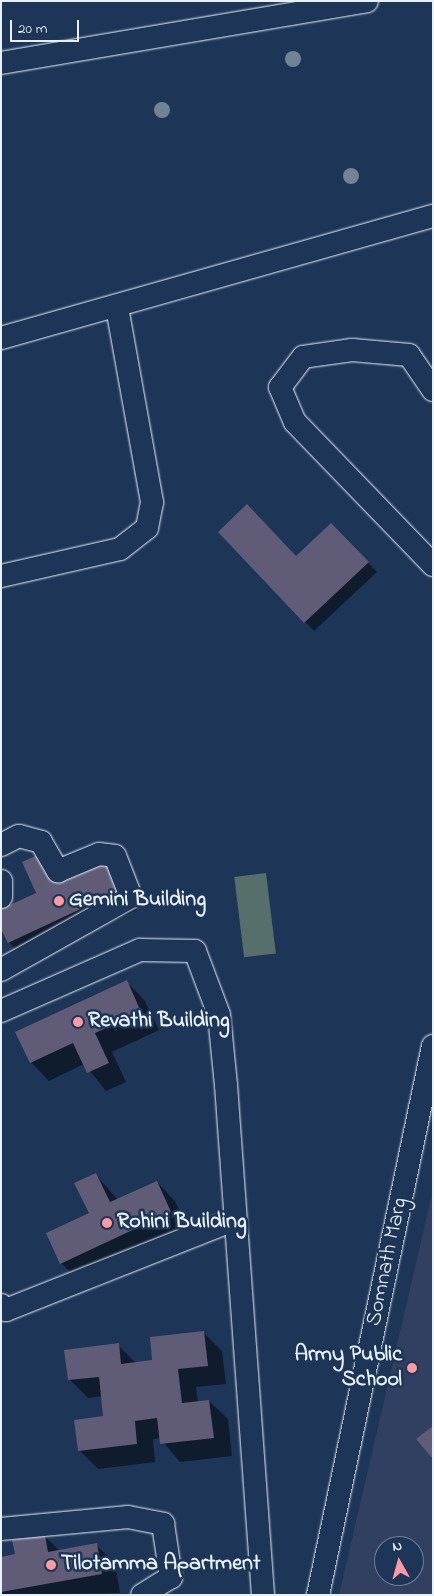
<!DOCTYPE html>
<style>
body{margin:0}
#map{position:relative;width:434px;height:1596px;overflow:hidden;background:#1d3557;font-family:"Indie Flower",sans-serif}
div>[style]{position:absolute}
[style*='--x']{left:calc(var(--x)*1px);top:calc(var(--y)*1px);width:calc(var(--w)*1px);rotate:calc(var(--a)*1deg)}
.built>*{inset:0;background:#314061}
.green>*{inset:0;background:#576f6b;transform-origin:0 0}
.shadow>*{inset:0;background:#0007}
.building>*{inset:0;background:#605b77}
.roads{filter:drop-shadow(0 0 1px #e8f1f8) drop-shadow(0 0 1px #e8f1f8)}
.minor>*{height:22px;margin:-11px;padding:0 11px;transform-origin:11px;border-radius:11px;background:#1d3557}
.trees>*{width:16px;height:16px;margin:-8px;border-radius:50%;background:#718495}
.dots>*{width:14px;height:14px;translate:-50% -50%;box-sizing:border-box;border:2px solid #1d3557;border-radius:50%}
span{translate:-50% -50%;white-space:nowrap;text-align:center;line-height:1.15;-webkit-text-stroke:5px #1d3557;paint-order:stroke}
.poi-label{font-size:22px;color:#e8f1f8;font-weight:700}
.left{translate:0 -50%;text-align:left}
.right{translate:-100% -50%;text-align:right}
.street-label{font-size:22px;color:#e8f1f8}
.frame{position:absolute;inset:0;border:2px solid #e8f1f8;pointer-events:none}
.north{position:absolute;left:374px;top:1536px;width:50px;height:50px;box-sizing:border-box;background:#1d3557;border:1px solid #6e8097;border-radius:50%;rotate:353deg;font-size:14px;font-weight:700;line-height:20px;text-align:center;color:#e8f1f8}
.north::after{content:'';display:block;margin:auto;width:18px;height:22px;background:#ff9aa2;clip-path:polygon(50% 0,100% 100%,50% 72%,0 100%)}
.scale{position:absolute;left:10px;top:20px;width:69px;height:22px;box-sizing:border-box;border:2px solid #e8f1f8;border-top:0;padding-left:6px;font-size:15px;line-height:18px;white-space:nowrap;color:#e8f1f8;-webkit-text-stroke:4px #1d3557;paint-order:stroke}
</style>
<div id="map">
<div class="built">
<div style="clip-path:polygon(evenodd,433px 1190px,433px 1595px,339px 1595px,433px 1190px,384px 1546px,414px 1546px,414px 1576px,384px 1576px,384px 1546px)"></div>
</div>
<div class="green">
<div style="left:266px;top:873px;width:81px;height:32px;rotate:83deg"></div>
</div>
<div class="shadow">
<div style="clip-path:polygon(340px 534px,377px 572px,314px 631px,305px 622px,296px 557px)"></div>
<div style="clip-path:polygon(123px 880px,137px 910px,27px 961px,9px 942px)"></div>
<div style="clip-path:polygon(127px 982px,145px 1001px,159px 1030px,112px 1052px,126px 1082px,106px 1091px,84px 1064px,49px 1081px,31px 1062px)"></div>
<div style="clip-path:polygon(96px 1175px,118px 1200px,157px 1182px,175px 1201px,189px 1231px,80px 1281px,61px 1263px,90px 1214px)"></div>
<div style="clip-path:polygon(203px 1332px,222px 1351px,226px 1384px,196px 1387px,198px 1402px,209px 1401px,228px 1419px,232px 1456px,180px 1462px,160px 1438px,153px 1439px,155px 1462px,98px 1469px,79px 1450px,105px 1417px,103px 1396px,88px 1398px,69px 1379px,118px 1345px,136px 1363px,154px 1361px)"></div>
<div style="clip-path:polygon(44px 1536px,60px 1551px,96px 1545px,115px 1563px,120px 1593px,1px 1595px,1px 1558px,16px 1555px)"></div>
</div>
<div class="building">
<div style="clip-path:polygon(247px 504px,296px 556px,331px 523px,369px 562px,304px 623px,218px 532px)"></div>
<div style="clip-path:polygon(44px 852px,58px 882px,105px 860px,119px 891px,8px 943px,1px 929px,1px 909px,36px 893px,22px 862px)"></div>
<div style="clip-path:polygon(127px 980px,141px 1012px,95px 1033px,109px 1063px,87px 1073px,73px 1043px,30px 1063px,15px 1032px)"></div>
<div style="clip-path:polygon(96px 1173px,110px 1202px,157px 1181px,171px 1212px,60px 1264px,46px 1233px,89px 1213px,74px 1183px)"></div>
<div style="clip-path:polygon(204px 1331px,208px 1366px,178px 1369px,182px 1403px,209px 1400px,214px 1438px,160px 1444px,157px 1418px,135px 1421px,137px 1444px,78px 1451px,74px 1420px,103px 1416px,99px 1377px,68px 1380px,64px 1350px,119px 1343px,121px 1364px,152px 1360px,150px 1337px)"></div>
<div style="clip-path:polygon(433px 1426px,433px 1459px,416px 1439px)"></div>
<div style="clip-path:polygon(45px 1535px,48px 1552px,97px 1543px,102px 1574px,1px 1592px,1px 1557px,15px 1554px,12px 1540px)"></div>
</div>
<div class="roads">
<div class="minor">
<div style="--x:1;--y:63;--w:371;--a:-9.6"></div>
<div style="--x:1;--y:338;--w:449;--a:-15.8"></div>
<div style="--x:433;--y:390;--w:42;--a:-124.4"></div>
<div style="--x:409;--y:355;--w:57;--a:-175"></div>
<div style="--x:352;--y:350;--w:49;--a:171.9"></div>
<div style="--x:303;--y:357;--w:38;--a:127"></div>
<div style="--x:280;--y:387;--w:38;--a:67"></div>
<div style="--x:295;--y:422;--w:199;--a:46"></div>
<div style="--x:1;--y:576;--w:122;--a:-12.8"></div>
<div style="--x:120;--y:549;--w:34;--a:-38"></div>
<div style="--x:147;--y:528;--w:26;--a:-79"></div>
<div style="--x:152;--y:502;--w:197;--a:-100.2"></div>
<div style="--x:1;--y:845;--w:20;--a:-27"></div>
<div style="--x:19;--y:836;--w:23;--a:15"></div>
<div style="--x:41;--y:842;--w:34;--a:60"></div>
<div style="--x:58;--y:871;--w:44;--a:-22.5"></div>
<div style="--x:99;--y:854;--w:16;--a:7"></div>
<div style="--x:115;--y:856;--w:44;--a:68.7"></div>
<div style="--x:131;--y:897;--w:149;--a:150.7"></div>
<div style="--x:1;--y:881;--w:16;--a:90"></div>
<div style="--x:1;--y:1011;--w:152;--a:-23.7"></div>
<div style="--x:140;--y:950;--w:55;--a:1"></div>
<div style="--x:195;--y:951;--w:68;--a:69.4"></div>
<div style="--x:219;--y:1015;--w:70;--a:84.3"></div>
<div style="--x:226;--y:1085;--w:511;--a:85.85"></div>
<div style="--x:1;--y:1305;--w:7;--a:45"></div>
<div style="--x:6;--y:1310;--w:244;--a:-21.6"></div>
<div style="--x:1;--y:1529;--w:128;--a:-5.4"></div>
<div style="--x:128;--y:1517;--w:36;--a:11"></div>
<div style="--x:163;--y:1524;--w:54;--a:81.4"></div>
<div style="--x:171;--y:1577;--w:34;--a:148"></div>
<div style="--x:318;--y:1595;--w:561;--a:-78.17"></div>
</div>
</div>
<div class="trees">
<div style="left:293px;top:59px"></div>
<div style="left:162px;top:110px"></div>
<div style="left:351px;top:176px"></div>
</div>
<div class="dots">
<div style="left:59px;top:901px;background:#ff9aa2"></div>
<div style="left:78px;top:1022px;background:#ff9aa2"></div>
<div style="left:107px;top:1223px;background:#ff9aa2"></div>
<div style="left:412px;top:1368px;background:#ff9aa2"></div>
<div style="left:51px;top:1565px;background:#ff9aa2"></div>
</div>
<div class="poi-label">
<span class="left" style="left:69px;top:901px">Gemini Building</span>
<span class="left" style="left:88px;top:1022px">Revathi Building</span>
<span class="left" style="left:117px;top:1223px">Rohini Building</span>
<span class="right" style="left:402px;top:1368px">Army Public<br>School</span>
<span class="left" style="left:61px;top:1565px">Tilotamma Apartment</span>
</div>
<div class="street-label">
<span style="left:388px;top:1262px;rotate:-78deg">Somnath Marg</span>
</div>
<div class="frame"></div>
<div class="north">N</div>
<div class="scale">20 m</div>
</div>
